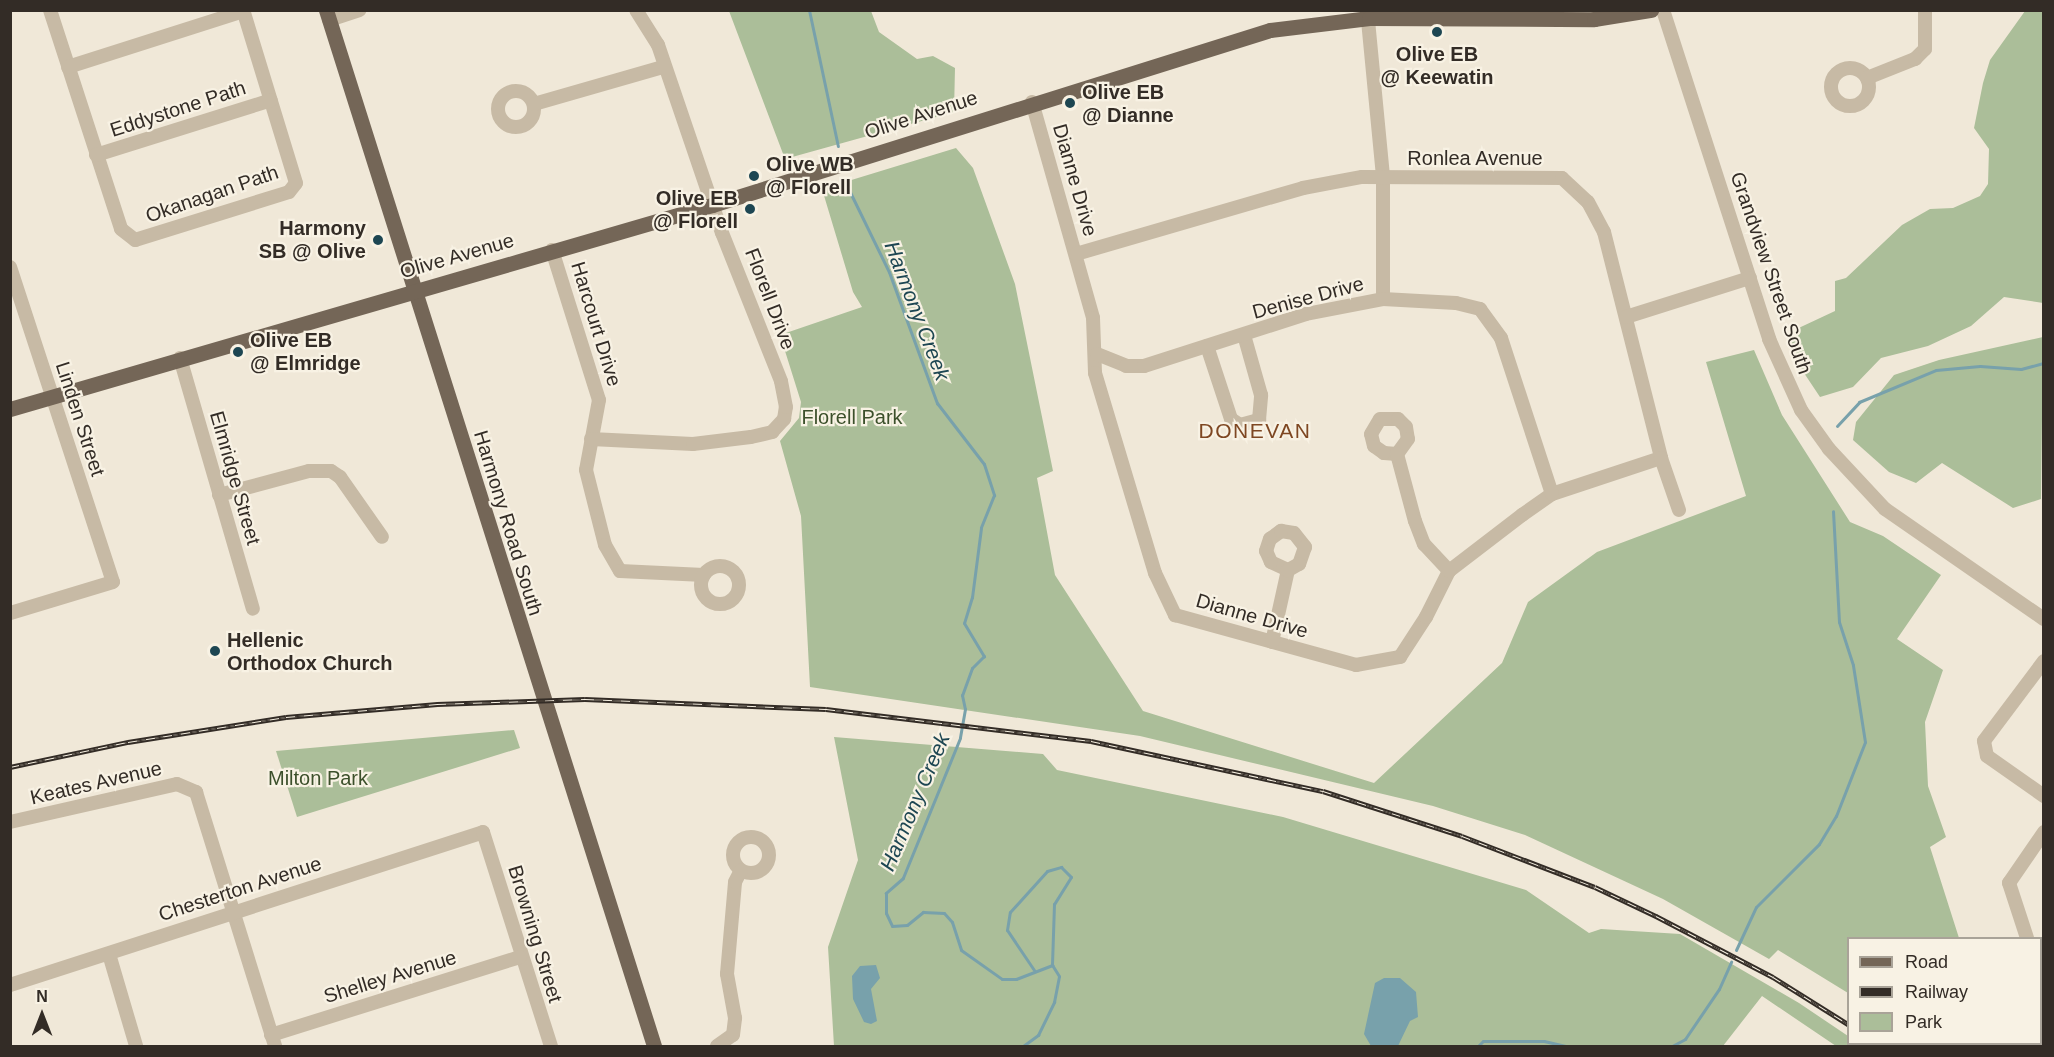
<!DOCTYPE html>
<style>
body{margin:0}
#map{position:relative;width:2054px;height:1057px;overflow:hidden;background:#f0e8d8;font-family:Helvetica,sans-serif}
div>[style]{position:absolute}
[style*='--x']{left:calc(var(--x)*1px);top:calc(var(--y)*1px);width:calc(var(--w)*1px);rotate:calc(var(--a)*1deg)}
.green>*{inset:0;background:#abbe99}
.water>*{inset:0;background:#78a1ab}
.stream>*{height:3px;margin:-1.5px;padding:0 1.5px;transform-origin:1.5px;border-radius:1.5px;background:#78a1ab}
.minor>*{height:14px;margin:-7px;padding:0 7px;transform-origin:7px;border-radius:7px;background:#c7baa5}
.minor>.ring{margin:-7px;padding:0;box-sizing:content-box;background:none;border:14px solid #c7baa5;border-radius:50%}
.major>*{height:15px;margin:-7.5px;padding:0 7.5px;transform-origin:7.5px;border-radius:7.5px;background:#746657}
.rail>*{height:5px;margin-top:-2.5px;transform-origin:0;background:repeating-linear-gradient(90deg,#f8f2e4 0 9px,#332c26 0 18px);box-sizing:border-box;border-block:2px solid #332c26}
.dots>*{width:16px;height:16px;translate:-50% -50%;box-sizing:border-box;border:3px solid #f8f2e4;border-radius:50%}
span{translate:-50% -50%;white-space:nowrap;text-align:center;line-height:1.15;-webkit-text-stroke:4.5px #f8f2e4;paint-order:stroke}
.poi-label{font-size:20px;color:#332c26;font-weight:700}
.left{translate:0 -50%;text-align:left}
.right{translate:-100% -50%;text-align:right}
.street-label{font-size:20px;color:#332c26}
.park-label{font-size:20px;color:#3c502b}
.water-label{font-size:21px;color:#1d4652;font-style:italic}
.neighbourhood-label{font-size:21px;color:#7e4722;letter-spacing:1.5px}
.frame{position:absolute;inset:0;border:12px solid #332c26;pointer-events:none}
.legend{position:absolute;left:1847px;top:937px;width:195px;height:108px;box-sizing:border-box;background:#f8f2e4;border:2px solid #a9a398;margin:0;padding:8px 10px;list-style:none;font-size:18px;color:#332c26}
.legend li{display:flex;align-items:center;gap:12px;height:30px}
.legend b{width:30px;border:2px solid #a9a398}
.north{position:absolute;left:12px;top:985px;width:60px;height:60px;-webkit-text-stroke:4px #f8f2e4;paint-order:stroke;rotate:0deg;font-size:16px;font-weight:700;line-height:24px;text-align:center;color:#332c26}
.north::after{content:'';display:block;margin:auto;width:21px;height:27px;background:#332c26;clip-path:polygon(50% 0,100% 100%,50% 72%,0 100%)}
</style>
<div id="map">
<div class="green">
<div style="clip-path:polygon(729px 11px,871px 11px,879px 32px,917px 59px,933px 56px,955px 68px,954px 112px,785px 159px)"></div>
<div style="clip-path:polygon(2025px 11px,2043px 11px,2043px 303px,2004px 297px,1971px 326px,1928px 346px,1881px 358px,1853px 387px,1820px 397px,1802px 370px,1788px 333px,1835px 311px,1835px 281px,1846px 278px,1902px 225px,1930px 209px,1953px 208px,1980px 196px,1988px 184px,1989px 149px,1974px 128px,1983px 83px,1990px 60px)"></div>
<div style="clip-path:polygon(956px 148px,973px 168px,1015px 284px,1053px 471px,1037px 478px,1055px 575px,1143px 711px,1374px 783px,1502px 663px,1528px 602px,1597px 552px,1746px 496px,1706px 362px,1754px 350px,1782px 415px,1850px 522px,1883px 536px,1941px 575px,1897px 639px,1943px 670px,1925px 722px,1928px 786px,1946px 837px,1930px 847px,1959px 938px,1848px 938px,1848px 993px,1778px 950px,1769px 959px,1663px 899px,1525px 835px,1433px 806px,1140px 736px,810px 687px,801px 516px,780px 441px,799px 418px,801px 402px,780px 335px,862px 307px,853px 292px,822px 189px)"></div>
<div style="clip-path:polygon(2043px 337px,2041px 499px,2013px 508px,1942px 463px,1916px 483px,1889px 472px,1853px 440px,1856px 422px,1894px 375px,1939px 360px)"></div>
<div style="clip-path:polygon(514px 730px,520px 748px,297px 817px,276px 751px)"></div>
<div style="clip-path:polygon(834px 737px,1043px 754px,1057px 770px,1283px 817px,1526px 890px,1589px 933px,1601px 929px,1680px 934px,1799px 1003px,1848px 1036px,1848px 1044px,1865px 1046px,1836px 1046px,1762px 996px,1723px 1046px,834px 1046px,828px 947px,858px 860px)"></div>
</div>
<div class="water">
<div style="clip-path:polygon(876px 965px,880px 978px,871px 989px,877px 1021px,871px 1024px,864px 1022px,853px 999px,852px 976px,860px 966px)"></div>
<div style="clip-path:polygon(1384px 978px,1400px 978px,1416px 992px,1418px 1017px,1410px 1021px,1398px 1046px,1371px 1046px,1364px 1034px,1375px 983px)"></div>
</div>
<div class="stream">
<div style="--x:809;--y:10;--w:139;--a:78"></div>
<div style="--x:848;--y:188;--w:93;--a:64"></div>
<div style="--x:889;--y:272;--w:140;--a:69.9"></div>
<div style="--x:937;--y:403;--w:77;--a:52.4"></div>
<div style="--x:984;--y:464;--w:33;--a:72"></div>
<div style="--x:994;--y:495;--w:35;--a:112"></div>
<div style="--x:981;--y:528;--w:70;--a:97.4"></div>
<div style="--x:972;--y:597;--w:27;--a:107"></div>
<div style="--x:964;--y:623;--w:39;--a:59"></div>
<div style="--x:984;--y:656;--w:17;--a:135"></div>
<div style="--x:972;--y:668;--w:29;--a:110"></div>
<div style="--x:962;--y:695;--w:14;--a:78"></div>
<div style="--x:965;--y:709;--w:29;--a:100"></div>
<div style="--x:960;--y:738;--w:151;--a:112.2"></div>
<div style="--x:903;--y:878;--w:23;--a:139"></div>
<div style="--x:886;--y:893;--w:20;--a:90"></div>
<div style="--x:886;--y:913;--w:14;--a:65"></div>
<div style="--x:892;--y:926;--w:15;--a:-4"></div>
<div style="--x:907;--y:925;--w:21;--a:-39"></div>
<div style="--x:923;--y:912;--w:21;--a:3"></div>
<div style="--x:944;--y:913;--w:12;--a:48"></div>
<div style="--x:952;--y:922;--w:29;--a:72"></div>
<div style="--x:961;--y:950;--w:50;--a:35.3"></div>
<div style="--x:1002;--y:979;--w:14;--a:0"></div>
<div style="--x:1016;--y:979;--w:39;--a:-21"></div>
<div style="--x:1837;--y:426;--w:33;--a:-47"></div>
<div style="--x:1859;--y:402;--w:83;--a:-22.6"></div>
<div style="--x:1936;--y:370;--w:44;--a:-5.2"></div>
<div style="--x:1980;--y:366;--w:41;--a:4.2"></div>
<div style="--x:2021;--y:369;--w:24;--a:-15"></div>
<div style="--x:1736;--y:950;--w:47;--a:-65.1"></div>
<div style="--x:1756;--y:907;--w:89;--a:-45"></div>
<div style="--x:1819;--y:844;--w:33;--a:-59"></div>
<div style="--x:1836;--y:816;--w:79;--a:-68.6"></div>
<div style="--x:1865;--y:742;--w:78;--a:-98.9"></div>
<div style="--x:1853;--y:665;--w:45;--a:-108"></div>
<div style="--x:1839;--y:622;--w:111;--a:-93.1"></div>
<div style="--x:1034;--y:970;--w:48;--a:-124"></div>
<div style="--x:1007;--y:930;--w:18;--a:-81"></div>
<div style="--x:1010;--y:912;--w:55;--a:-47.9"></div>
<div style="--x:1047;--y:871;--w:15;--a:-16"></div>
<div style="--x:1061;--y:867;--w:14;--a:45"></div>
<div style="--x:1071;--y:877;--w:32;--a:122"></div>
<div style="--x:1054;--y:904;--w:61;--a:91.9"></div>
<div style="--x:1023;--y:1046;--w:19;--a:-36"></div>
<div style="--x:1038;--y:1035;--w:37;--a:-64"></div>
<div style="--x:1054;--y:1002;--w:26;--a:-79"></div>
<div style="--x:1059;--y:976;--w:13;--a:-122"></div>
<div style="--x:1478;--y:1046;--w:7;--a:-45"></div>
<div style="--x:1483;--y:1041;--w:61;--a:0"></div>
<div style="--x:1544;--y:1041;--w:22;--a:13"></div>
<div style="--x:1672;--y:1046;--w:15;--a:-28"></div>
<div style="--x:1685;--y:1039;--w:60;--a:-55.8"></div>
<div style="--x:1719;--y:989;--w:30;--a:-66"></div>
</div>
<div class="minor">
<div style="--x:50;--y:10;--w:230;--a:72"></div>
<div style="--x:121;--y:229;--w:18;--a:38"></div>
<div style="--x:135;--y:240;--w:161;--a:-17.3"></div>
<div style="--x:289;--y:192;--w:11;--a:-52"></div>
<div style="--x:296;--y:183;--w:181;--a:-107"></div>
<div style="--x:1367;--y:10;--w:168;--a:84.5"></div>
<div style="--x:1383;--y:177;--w:122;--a:90"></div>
<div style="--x:1663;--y:10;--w:346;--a:72.1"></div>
<div style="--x:1769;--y:339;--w:78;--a:65.7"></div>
<div style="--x:1801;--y:410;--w:48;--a:54.3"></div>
<div style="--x:1829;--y:449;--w:82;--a:47"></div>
<div style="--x:1885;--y:509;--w:193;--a:34.7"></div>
<div style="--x:329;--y:20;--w:32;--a:-18"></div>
<div style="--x:68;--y:67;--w:184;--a:-17.7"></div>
<div class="ring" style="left:1831px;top:68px;width:24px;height:24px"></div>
<div style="--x:1867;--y:78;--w:52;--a:-21.6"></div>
<div style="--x:1915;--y:59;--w:14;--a:-45"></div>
<div style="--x:1925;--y:49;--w:39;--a:-90"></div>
<div class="ring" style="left:498px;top:91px;width:22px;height:22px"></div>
<div style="--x:1032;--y:102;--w:224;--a:74.2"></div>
<div style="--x:1093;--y:318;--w:55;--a:87.9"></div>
<div style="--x:1095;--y:373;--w:209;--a:73.3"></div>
<div style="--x:1155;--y:573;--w:47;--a:64.5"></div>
<div style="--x:1175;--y:615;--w:188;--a:15.4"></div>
<div style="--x:1356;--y:665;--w:45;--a:-10.3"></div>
<div style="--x:1400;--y:657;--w:48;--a:-57"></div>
<div style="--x:1426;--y:617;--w:51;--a:-63.4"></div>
<div style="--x:1449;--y:571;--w:92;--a:-37.5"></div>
<div style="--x:1522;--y:515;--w:37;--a:-35"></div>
<div style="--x:1552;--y:494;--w:115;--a:-18.3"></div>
<div style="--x:534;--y:104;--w:134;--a:-16"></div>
<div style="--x:96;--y:155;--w:183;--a:-17.4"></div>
<div style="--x:552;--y:250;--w:157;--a:72.6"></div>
<div style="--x:599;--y:400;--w:71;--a:100.5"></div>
<div style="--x:586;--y:470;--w:77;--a:75.8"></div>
<div style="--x:605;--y:545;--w:30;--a:60"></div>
<div style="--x:620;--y:571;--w:84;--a:2.7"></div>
<div style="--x:1076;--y:254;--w:236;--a:-16.2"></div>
<div style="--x:1303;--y:188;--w:60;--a:-10.6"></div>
<div style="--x:1362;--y:177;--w:200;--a:0.3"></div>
<div style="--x:1562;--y:178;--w:35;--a:43"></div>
<div style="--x:1588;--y:202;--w:34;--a:62"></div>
<div style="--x:1604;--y:232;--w:233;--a:75.8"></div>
<div style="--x:1661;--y:458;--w:55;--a:70.9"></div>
<div style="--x:10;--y:267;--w:331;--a:71.9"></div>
<div style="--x:113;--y:582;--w:108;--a:163.2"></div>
<div style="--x:1626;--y:317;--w:130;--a:-17.5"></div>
<div style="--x:1207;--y:346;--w:77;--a:71.8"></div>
<div style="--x:1231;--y:419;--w:11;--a:34"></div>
<div style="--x:1240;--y:425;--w:20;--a:-15"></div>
<div style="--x:1259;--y:420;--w:25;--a:-85"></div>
<div style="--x:1261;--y:395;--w:62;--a:-105.8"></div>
<div style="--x:1097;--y:354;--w:31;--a:22"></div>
<div style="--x:1126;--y:366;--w:18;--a:0"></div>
<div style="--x:1144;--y:366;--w:170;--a:-17.8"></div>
<div style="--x:1306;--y:314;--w:78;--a:-11"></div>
<div style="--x:1383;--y:299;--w:73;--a:3.1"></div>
<div style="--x:1456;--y:303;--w:25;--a:14"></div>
<div style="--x:1480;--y:309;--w:36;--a:54"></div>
<div style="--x:1501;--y:338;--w:164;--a:71.9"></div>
<div style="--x:180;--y:358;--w:261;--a:73.8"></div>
<div style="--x:591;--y:439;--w:102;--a:2.8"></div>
<div style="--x:693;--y:444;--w:58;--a:-6.9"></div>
<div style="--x:751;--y:437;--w:22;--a:-13"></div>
<div style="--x:772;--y:432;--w:18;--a:-47"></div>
<div style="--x:784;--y:419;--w:12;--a:-81"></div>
<div style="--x:786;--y:407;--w:26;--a:-101"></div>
<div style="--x:781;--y:381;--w:159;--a:-111.7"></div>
<div style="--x:722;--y:233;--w:199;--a:-108.8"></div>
<div style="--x:658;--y:45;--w:41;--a:-122.2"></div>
<div style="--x:1397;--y:454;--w:13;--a:-176"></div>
<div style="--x:1384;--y:453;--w:12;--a:-145"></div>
<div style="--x:1374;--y:446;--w:12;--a:-104"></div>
<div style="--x:1371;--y:434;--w:17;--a:-59"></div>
<div style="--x:1380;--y:419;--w:18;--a:0"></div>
<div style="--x:1398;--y:419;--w:11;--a:45"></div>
<div style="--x:1406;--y:427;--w:12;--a:81"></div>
<div style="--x:1408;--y:439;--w:19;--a:126"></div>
<div style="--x:1397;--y:454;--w:69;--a:75"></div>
<div style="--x:1415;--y:521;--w:25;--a:69"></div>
<div style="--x:1424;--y:544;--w:37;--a:47"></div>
<div style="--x:219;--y:495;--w:93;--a:-14.9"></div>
<div style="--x:309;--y:471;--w:22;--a:0"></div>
<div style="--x:331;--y:471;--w:11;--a:34"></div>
<div style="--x:340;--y:477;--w:73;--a:55"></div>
<div class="ring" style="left:701px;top:566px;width:24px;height:24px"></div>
<div style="--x:1272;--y:642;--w:74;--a:-77.5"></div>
<div style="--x:1288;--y:570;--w:19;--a:-155"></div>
<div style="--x:1271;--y:562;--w:12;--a:-114"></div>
<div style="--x:1266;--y:551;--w:13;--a:-72"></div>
<div style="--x:1270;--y:539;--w:14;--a:-36"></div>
<div style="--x:1281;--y:531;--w:13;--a:9"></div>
<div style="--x:1294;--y:533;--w:18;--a:52"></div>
<div style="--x:1305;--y:547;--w:18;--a:109"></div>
<div style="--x:1299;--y:564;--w:13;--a:151"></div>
<div style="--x:2044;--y:661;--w:100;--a:126.9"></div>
<div style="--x:1984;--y:741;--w:15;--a:79"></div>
<div style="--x:1987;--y:756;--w:70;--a:35.1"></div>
<div style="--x:10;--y:822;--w:171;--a:-12.8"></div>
<div style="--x:177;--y:784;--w:21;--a:23"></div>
<div style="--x:196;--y:792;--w:266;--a:72.7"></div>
<div class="ring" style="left:733px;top:837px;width:22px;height:22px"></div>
<div style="--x:2027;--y:938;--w:58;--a:-108.1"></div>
<div style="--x:2009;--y:883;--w:62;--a:-55.5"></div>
<div style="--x:109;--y:954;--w:96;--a:73.6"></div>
<div style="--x:2040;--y:982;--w:10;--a:66"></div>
<div style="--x:10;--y:985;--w:497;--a:-17.9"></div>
<div style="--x:483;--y:832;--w:225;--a:72.4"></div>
<div style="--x:271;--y:1035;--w:261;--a:-17.4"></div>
<div style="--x:717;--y:1046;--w:19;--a:-35"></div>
<div style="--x:733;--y:1035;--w:17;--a:-83"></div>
<div style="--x:735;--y:1018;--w:45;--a:-100.3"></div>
<div style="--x:727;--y:974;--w:92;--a:-85"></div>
<div style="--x:735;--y:882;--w:13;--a:-63"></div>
</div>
<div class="major">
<div style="--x:326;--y:10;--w:1087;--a:72.43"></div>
<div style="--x:10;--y:409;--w:731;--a:-16.2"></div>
<div style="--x:712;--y:205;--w:585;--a:-17.41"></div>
<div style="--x:1270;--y:30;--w:100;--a:-6.9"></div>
<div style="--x:1369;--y:18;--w:225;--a:0.3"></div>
<div style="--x:1594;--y:19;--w:58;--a:-9"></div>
</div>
<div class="rail">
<div style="--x:10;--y:767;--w:121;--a:-12"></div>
<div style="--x:128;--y:742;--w:160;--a:-9"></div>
<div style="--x:286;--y:717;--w:152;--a:-4.9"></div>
<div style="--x:437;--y:704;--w:148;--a:-1.9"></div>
<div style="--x:585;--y:699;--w:241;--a:2.4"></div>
<div style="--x:826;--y:709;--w:267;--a:6.9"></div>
<div style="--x:1091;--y:741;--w:237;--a:12.2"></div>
<div style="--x:1323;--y:791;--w:146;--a:17.9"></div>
<div style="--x:1462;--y:836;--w:142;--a:21"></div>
<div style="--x:1595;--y:887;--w:68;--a:25.4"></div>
<div style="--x:1656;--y:916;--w:132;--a:27.5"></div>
<div style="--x:1773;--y:977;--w:89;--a:32.1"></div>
<div style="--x:1879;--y:1044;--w:5;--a:22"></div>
</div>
<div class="dots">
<div style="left:1437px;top:32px;background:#1d4652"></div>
<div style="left:1070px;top:103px;background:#1d4652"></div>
<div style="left:754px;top:176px;background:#1d4652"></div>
<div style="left:750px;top:209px;background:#1d4652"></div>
<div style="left:378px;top:240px;background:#1d4652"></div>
<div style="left:238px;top:352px;background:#1d4652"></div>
<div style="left:215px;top:651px;background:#1d4652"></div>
</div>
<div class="poi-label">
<span style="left:1437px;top:66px">Olive EB<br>@ Keewatin</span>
<span class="left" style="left:1082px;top:104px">Olive EB<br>@ Dianne</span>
<span class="left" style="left:766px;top:176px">Olive WB<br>@ Florell</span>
<span class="right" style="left:738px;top:210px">Olive EB<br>@ Florell</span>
<span class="right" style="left:366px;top:240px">Harmony<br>SB @ Olive</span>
<span class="left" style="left:250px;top:352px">Olive EB<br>@ Elmridge</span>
<span class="left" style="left:227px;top:652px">Hellenic<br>Orthodox Church</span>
</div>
<div class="street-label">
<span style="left:178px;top:109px;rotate:-18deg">Eddystone Path</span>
<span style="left:921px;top:115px;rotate:-18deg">Olive Avenue</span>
<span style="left:1475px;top:158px">Ronlea Avenue</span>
<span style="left:1075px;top:180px;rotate:74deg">Dianne Drive</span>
<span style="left:212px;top:194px;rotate:-19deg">Okanagan Path</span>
<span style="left:457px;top:256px;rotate:-16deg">Olive Avenue</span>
<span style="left:1771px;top:273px;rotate:71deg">Grandview Street South</span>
<span style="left:1308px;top:298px;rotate:-15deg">Denise Drive</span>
<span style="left:770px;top:299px;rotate:69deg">Florell Drive</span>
<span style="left:596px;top:324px;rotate:73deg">Harcourt Drive</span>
<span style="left:80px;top:419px;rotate:72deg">Linden Street</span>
<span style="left:235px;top:478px;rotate:74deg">Elmridge Street</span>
<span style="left:508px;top:523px;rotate:73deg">Harmony Road South</span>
<span style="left:1252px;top:616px;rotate:16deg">Dianne Drive</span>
<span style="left:96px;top:783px;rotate:-13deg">Keates Avenue</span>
<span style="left:240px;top:889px;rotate:-18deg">Chesterton Avenue</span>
<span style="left:535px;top:934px;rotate:73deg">Browning Street</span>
<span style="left:390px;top:977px;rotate:-17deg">Shelley Avenue</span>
</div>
<div class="park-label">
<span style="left:852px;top:417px">Florell Park</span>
<span style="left:318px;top:778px">Milton Park</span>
</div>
<div class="water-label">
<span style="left:917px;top:311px;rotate:69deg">Harmony Creek</span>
<span style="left:915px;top:802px;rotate:-67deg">Harmony Creek</span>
</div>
<div class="neighbourhood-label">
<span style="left:1255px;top:431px">DONEVAN</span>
</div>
<div class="frame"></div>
<ul class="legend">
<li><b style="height:8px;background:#746657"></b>Road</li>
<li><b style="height:8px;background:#332c26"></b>Railway</li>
<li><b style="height:16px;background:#abbe99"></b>Park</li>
</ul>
<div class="north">N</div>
</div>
